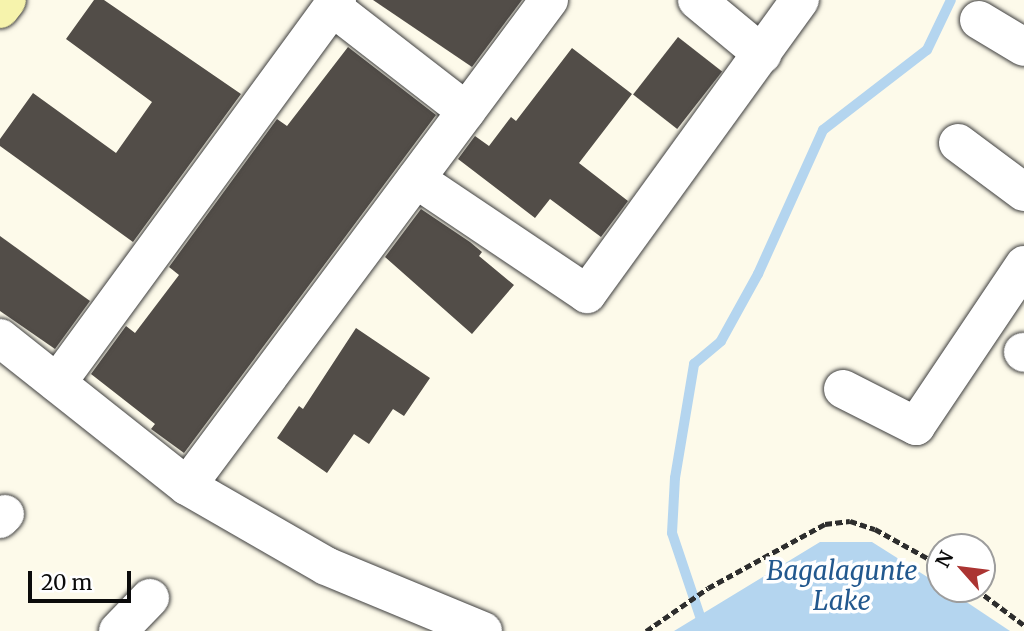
<!DOCTYPE html>
<style>
body{margin:0}
#map{position:relative;width:1024px;height:631px;overflow:hidden;background:#fdfaea;font-family:Merriweather,serif}
div>[style]{position:absolute}
[style*='--x']{left:calc(var(--x)*1px);top:calc(var(--y)*1px);width:calc(var(--w)*1px);rotate:calc(var(--a)*1deg)}
.water>*{inset:0;background:#b4d5ef}
.stream>*{height:10px;margin:-5px;padding:0 5px;transform-origin:5px;border-radius:5px;background:#b4d5ef}
.building>*{inset:0;background:#524d48;transform-origin:0 0}
.path>*{height:4.5px;margin-top:-2.25px;transform-origin:0;background:repeating-linear-gradient(90deg,#2d2d2d 0 7px,transparent 0 10.5px)}
.roads{filter:drop-shadow(0 0 2px #3e3e3e) drop-shadow(0 0 2px #3e3e3e)}
.street>*{height:38px;margin:-19px;padding:0 19px;transform-origin:19px;border-radius:19px;background:#fff}
.secondary>*{height:38px;margin:-19px;padding:0 19px;transform-origin:19px;border-radius:19px;background:#f6f3ac}
span{translate:-50% -50%;white-space:nowrap;text-align:center;line-height:1.15;-webkit-text-stroke:7px #fff;paint-order:stroke}
.water-label{font-size:26px;color:#22588e;font-style:italic}
.north{position:absolute;left:926px;top:533px;width:70px;height:70px;box-sizing:border-box;background:#fff;border:2px solid #9d9d9d;border-radius:50%;rotate:298deg;font-size:19px;font-weight:700;line-height:28px;text-align:center;color:#0b0b0b}
.north::after{content:'';display:block;margin:auto;width:24px;height:32px;background:#ab3432;clip-path:polygon(50% 0,100% 100%,50% 72%,0 100%)}
.scale{position:absolute;left:28px;top:571px;width:103px;height:32px;box-sizing:border-box;border:4px solid #0b0b0b;border-top:0;padding-left:9px;font-size:21px;line-height:24px;white-space:nowrap;color:#0b0b0b;-webkit-text-stroke:5px #fff;paint-order:stroke}
</style>
<div id="map">
<div class="water">
<div style="clip-path:polygon(820px 542px,872px 542px,940px 585px,940px 589px,947px 589px,1010px 631px,674px 631px)"></div>
</div>
<div class="stream">
<div style="--x:705;--y:631;--w:103;--a:-108.6"></div>
<div style="--x:672;--y:533;--w:55;--a:-86.9"></div>
<div style="--x:675;--y:478;--w:116;--a:-80.5"></div>
<div style="--x:694;--y:364;--w:35;--a:-40"></div>
<div style="--x:721;--y:341;--w:77;--a:-61.1"></div>
<div style="--x:758;--y:274;--w:158;--a:-65.7"></div>
<div style="--x:823;--y:130;--w:131;--a:-37.6"></div>
<div style="--x:927;--y:50;--w:55;--a:-64.4"></div>
</div>
<div class="building">
<div style="clip-path:polygon(94px 0,104px 0,241px 94px,133px 242px,0 146px,0 139px,33px 93px,116px 153px,152px 102px,66px 39px)"></div>
<div style="clip-path:polygon(373px 0,522px 0,472px 67px)"></div>
<div style="left:678px;top:37px;width:56px;height:73px;rotate:38deg"></div>
<div style="clip-path:polygon(348px 47px,436px 115px,184px 453px,151px 429px,155px 424px,91px 374px,126px 326px,135px 333px,179px 275px,169px 267px,277px 119px,287px 126px)"></div>
<div style="clip-path:polygon(572px 48px,632px 94px,579px 163px,628px 201px,601px 237px,550px 199px,535px 218px,458px 159px,475px 136px,489px 146px,511px 117px,516px 121px)"></div>
<div style="clip-path:polygon(421px 209px,470px 242px,482px 252px,479px 256px,514px 285px,472px 334px,385px 257px)"></div>
<div style="clip-path:polygon(0 236px,90px 301px,55px 349px,0 311px)"></div>
<div style="clip-path:polygon(356px 328px,430px 378px,404px 416px,393px 409px,369px 444px,354px 434px,327px 473px,277px 438px,299px 406px,303px 409px)"></div>
</div>
<div class="path">
<div style="--x:976;--y:589;--w:60;--a:36.9"></div>
<div style="--x:646;--y:631;--w:75;--a:-34.7"></div>
<div style="--x:708;--y:588;--w:133;--a:-28.7"></div>
<div style="--x:825;--y:524;--w:25;--a:-7"></div>
<div style="--x:850;--y:521;--w:26;--a:18"></div>
<div style="--x:875;--y:529;--w:74;--a:29"></div>
</div>
<div class="roads">
<div class="street">
<div style="--x:697;--y:0;--w:85;--a:39.7"></div>
<div style="--x:332;--y:7;--w:170;--a:37.8"></div>
<div style="--x:979;--y:20;--w:52;--a:31"></div>
<div style="--x:958;--y:143;--w:82;--a:36.6"></div>
<div style="--x:416;--y:179;--w:206;--a:33.9"></div>
<div style="--x:587;--y:294;--w:363;--a:-54.1"></div>
<div style="--x:0;--y:338;--w:238;--a:38.4"></div>
<div style="--x:187;--y:486;--w:160;--a:29.9"></div>
<div style="--x:326;--y:566;--w:170;--a:22.5"></div>
<div style="--x:1023;--y:352;--w:1;--a:45"></div>
<div style="--x:57;--y:383;--w:474;--a:-53.8"></div>
<div style="--x:843;--y:389;--w:82;--a:26.9"></div>
<div style="--x:916;--y:426;--w:194;--a:-56.1"></div>
<div style="--x:187;--y:486;--w:606;--a:-53.32"></div>
<div style="--x:0;--y:519;--w:7;--a:-45"></div>
<div style="--x:118;--y:631;--w:46;--a:-45.9"></div>
</div>
<div class="secondary">
<div style="--x:0;--y:9;--w:11;--a:-52"></div>
</div>
</div>
<div class="water-label">
<span style="left:842px;top:586px">Bagalagunte<br>Lake</span>
</div>
<div class="north">N</div>
<div class="scale">20 m</div>
</div>
